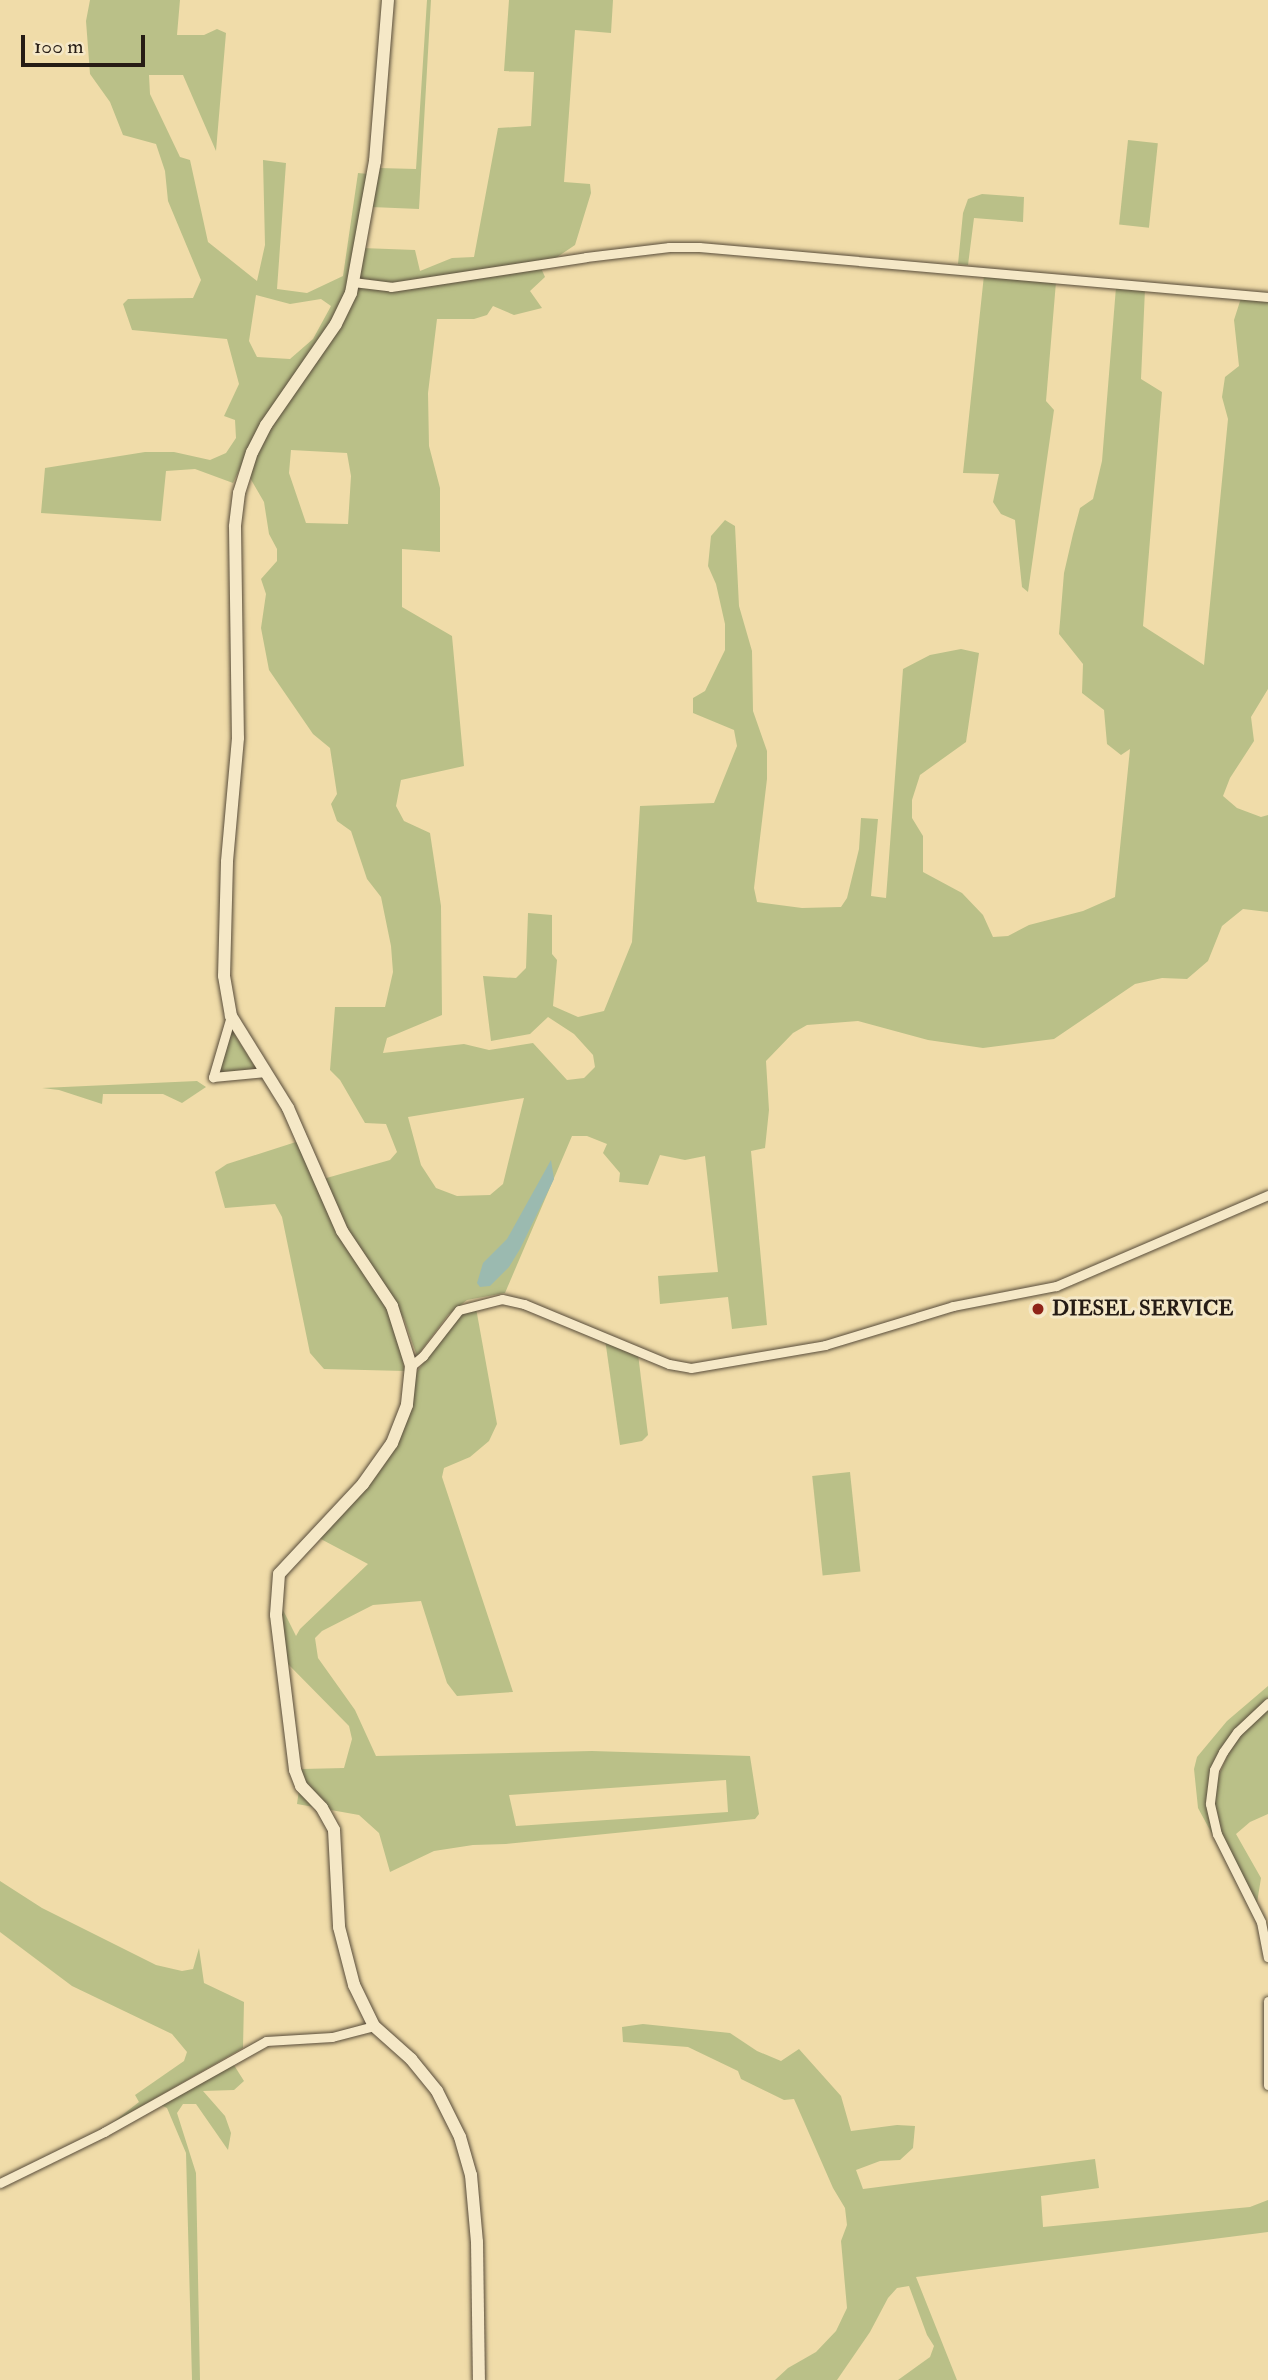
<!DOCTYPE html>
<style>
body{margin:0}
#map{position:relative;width:1268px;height:2380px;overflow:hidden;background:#f0dca9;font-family:"IM FELL Double Pica",serif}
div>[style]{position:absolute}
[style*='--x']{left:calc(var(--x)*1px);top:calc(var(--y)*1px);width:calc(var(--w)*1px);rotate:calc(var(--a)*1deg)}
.green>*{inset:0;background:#bac088;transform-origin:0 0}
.water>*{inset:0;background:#9bbab0}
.roads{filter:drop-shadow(0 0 2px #584c3a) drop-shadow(0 0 2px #584c3a)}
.street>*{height:9px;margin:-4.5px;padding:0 4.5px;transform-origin:4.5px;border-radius:4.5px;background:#f5e8c7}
.secondary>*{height:12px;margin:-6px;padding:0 6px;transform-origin:6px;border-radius:6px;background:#f5e8c7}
.dots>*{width:19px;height:19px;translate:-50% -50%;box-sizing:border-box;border:4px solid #f5e8c7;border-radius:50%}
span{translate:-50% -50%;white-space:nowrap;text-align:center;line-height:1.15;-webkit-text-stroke:6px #f5e8c7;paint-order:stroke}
.poi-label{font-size:21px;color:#261c15;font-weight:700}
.left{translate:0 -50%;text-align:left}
.scale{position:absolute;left:21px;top:35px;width:124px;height:32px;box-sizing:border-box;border:4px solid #261c15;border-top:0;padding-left:9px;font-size:21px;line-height:24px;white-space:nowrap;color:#261c15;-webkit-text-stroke:5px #f5e8c7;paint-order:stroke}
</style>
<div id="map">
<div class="green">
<div style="clip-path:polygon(evenodd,90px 0,180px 0,177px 35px,204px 35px,217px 29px,226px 33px,216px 151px,183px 75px,149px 75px,150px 94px,180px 157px,190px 160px,208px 242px,257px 281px,265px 245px,263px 160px,286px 163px,277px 289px,307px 293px,343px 276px,358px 173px,368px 174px,345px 295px,336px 316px,259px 429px,233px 483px,195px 469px,166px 471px,161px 521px,41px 513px,45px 468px,145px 452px,174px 452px,210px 460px,226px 453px,236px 438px,235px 420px,224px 416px,239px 384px,227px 339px,132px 330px,123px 304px,128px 299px,193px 298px,201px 280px,168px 201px,165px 171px,156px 144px,123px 135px,110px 102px,90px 74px,86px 21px,90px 0,256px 295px,290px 304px,321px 299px,331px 306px,313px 339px,290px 359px,257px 357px,249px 341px,256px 295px)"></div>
<div style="clip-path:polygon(427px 0,431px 0,419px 209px,371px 207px,379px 168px,416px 169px)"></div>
<div style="clip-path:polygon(evenodd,509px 0,613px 0,611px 33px,575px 30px,564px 182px,590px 184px,591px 193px,575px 245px,541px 268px,545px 277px,530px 291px,542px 308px,514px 315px,493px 306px,487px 315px,474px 319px,437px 319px,428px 393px,429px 446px,440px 488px,440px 552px,402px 549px,402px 607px,452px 636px,464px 766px,401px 780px,396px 806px,404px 821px,430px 833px,441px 906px,442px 1015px,387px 1038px,383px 1053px,464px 1044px,489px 1050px,533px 1043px,567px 1080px,584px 1078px,595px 1067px,593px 1055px,574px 1034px,548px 1017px,530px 1034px,491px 1041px,483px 976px,516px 978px,526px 968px,528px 913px,552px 915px,552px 954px,557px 960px,553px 1006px,578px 1017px,604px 1011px,632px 942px,640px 806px,714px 803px,737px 746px,734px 730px,693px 713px,693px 698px,705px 691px,725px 650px,725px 624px,716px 584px,708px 566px,711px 536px,725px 520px,735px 526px,739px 606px,752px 651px,753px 711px,767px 751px,767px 779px,754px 888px,757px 902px,802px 908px,841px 907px,847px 898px,859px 849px,861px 818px,878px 819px,871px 896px,886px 898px,903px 669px,930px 655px,961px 649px,979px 653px,966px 742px,920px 775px,912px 800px,912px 818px,923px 836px,923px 872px,962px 893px,983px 915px,993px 937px,1008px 936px,1029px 925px,1083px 911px,1115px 897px,1130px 749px,1121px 755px,1107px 744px,1104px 710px,1082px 693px,1083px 664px,1059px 634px,1064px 573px,1073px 534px,1080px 508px,1093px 499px,1102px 461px,1116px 287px,1145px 289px,1141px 379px,1162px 392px,1143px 626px,1204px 665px,1228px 419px,1222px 397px,1225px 377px,1239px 366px,1234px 320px,1241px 298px,1268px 300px,1268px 689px,1251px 717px,1254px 741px,1230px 778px,1223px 796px,1237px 808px,1261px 817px,1268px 815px,1268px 912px,1243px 909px,1222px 926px,1208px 961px,1187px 979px,1162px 978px,1135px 984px,1054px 1039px,983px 1048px,928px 1040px,858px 1021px,807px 1025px,793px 1033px,766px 1061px,769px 1110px,765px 1148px,751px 1151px,767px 1325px,732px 1329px,728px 1297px,660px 1304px,658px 1276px,718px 1272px,705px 1156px,685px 1160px,660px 1155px,648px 1185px,619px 1182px,620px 1173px,603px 1153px,607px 1144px,587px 1136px,572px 1136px,505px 1293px,467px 1300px,448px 1315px,417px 1356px,404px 1319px,345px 1229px,323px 1179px,390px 1160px,397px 1152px,386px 1124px,365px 1123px,340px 1080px,330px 1070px,335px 1007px,385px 1007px,393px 972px,391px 946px,381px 897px,367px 879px,351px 831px,337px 821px,331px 804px,337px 794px,330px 748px,313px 734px,269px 670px,261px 628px,266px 594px,261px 579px,277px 561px,277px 549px,269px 534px,264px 502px,249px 476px,251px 462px,266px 436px,335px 330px,362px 248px,415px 250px,420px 271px,452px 258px,474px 257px,498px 128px,531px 126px,534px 72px,504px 71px,509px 0,291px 450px,347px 453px,351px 476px,348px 524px,306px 523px,289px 473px,291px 450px,509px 0,524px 1098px,503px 1184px,490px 1195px,457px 1196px,436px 1188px,421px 1165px,408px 1117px,524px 1098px)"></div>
<div style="left:1128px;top:140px;width:30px;height:85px;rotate:6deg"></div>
<div style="clip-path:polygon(982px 194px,1024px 197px,1023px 222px,974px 218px,968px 265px,958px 264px,963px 213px,968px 199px)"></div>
<div style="clip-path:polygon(984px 275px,1056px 282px,1046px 401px,1054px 410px,1028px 592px,1022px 587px,1015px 520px,1001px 514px,993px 502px,999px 474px,963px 473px)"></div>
<div style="clip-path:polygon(231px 1029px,257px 1070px,218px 1073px)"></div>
<div style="clip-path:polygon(197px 1081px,206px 1087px,182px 1103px,163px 1094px,103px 1094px,102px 1104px,59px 1090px,42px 1088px)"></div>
<div style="clip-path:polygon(299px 1141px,393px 1318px,405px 1371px,324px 1369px,310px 1353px,282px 1217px,275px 1204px,225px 1208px,215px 1172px,227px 1164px)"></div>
<div style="clip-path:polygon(evenodd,476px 1308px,497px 1424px,489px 1441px,470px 1457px,444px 1468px,442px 1477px,513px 1692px,457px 1696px,447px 1683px,421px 1601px,373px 1605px,322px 1631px,315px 1638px,318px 1658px,355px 1710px,376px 1756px,592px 1751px,750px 1756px,759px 1814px,755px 1819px,506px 1844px,473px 1845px,434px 1851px,390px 1872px,379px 1833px,359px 1815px,297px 1804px,302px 1769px,344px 1768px,352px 1739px,349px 1726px,286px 1662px,281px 1606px,296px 1636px,300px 1629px,368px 1564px,317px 1537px,372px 1482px,387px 1461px,410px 1414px,416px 1373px,456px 1317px,476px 1308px,726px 1780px,728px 1812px,516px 1826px,509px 1795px,726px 1780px)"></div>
<div style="clip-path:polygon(605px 1339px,638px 1354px,648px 1435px,642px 1441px,620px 1445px)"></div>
<div style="left:850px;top:1472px;width:100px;height:38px;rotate:84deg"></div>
<div style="clip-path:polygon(1268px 1686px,1268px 1698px,1234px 1730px,1210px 1775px,1207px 1807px,1217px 1843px,1198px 1808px,1194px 1769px,1197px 1757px,1227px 1721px)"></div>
<div style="clip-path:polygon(1268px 1707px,1268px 1814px,1250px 1822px,1236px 1834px,1261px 1878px,1257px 1903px,1219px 1829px,1214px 1808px,1215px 1784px,1232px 1745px,1246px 1726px)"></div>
<div style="clip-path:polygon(0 1881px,42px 1908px,156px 1965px,182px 1971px,193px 1969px,199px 1948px,204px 1983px,244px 2002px,243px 2048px,112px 2123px,139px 2102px,135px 2095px,184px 2061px,187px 2052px,172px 2034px,72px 1986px,0 1932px)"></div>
<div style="clip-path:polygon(643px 2024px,730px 2033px,757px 2051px,781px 2061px,799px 2049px,841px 2096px,851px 2131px,897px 2125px,915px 2126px,913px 2148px,900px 2160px,880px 2161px,856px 2170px,863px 2189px,1095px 2159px,1099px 2188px,1041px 2196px,1043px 2227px,1250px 2207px,1268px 2200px,1268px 2232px,916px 2277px,957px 2380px,898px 2380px,930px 2357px,934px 2346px,927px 2335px,909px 2286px,897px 2288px,888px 2298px,870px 2332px,837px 2380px,775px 2380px,788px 2368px,816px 2352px,836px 2331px,847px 2308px,841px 2241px,847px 2225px,845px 2208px,833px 2188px,794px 2099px,784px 2100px,741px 2079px,738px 2071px,688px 2047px,623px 2042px,622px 2027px)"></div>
<div style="clip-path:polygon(232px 2062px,244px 2081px,234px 2090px,203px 2091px,225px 2116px,231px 2133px,228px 2150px,196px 2104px,183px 2104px,177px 2113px,196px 2173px,200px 2380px,192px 2380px,186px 2153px,167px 2108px,161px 2105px)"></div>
</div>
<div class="water">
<div style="clip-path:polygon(551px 1160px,554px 1179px,520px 1249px,509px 1267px,490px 1286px,480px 1287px,477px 1283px,483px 1263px,507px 1239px)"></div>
</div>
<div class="roads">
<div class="street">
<div style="--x:353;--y:282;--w:38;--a:7"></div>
<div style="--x:391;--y:287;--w:197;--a:-8.7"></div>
<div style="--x:586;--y:257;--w:84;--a:-6.9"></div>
<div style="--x:669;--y:247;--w:30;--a:0"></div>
<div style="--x:699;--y:247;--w:571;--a:5.02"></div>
<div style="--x:231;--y:1016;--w:64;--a:106.4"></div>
<div style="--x:213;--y:1077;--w:53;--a:-5.4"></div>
<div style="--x:411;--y:1366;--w:16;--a:-40"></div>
<div style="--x:423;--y:1356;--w:58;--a:-52"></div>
<div style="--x:459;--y:1310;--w:44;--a:-14.3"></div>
<div style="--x:502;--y:1299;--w:23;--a:13"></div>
<div style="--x:524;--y:1304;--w:157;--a:22.5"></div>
<div style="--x:669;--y:1364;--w:22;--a:10"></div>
<div style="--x:691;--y:1368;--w:136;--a:-9.7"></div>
<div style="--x:825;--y:1345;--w:134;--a:-16.9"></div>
<div style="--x:953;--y:1306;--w:105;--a:-11"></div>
<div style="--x:1056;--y:1286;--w:231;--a:-23.2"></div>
<div style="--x:1268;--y:1703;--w:42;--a:136.9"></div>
<div style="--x:1237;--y:1732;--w:24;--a:125"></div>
<div style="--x:1223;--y:1752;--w:20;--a:117"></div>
<div style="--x:1214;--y:1770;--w:34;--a:97"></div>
<div style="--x:1210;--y:1804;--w:31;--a:77"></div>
<div style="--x:1217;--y:1834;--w:98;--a:63.4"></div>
<div style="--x:1261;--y:1922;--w:36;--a:79"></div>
<div style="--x:1268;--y:2001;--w:84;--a:90"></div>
<div style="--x:0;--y:2183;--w:116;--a:-26.1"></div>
<div style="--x:104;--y:2132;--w:186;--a:-29.3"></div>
<div style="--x:266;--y:2041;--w:66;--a:-3.5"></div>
<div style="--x:332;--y:2037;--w:43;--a:-14.7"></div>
</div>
<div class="secondary">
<div style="--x:388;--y:0;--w:162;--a:94.6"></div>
<div style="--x:375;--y:161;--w:134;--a:100.3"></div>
<div style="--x:351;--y:293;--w:34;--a:116"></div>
<div style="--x:336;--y:324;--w:123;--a:124.7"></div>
<div style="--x:266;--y:425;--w:30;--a:117"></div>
<div style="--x:252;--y:452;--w:43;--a:107.6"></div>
<div style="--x:239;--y:493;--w:34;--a:97"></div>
<div style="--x:235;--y:527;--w:211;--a:89.2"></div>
<div style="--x:238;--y:738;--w:124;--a:95.1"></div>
<div style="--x:227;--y:862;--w:114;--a:91.5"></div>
<div style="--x:224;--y:976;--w:41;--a:80.1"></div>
<div style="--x:231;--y:1016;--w:108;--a:58.2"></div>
<div style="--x:288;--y:1108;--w:134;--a:66.3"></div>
<div style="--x:342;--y:1231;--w:90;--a:56.3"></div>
<div style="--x:392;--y:1306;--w:63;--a:72.4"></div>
<div style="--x:411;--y:1366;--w:39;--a:96"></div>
<div style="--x:407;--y:1405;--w:41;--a:111.5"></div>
<div style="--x:392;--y:1443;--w:50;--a:125.3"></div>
<div style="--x:363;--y:1484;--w:123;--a:133"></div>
<div style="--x:279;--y:1574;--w:41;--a:94.2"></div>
<div style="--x:276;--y:1615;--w:156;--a:83"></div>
<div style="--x:295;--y:1770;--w:17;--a:69"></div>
<div style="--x:301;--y:1786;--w:30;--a:46"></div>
<div style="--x:322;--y:1808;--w:25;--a:61"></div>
<div style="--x:334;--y:1830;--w:97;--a:87"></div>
<div style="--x:339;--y:1927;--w:60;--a:75.5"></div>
<div style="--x:354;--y:1985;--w:46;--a:64"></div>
<div style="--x:374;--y:2026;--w:50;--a:41.7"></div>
<div style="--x:411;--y:2059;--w:41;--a:50.9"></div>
<div style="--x:437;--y:2091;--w:51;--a:63.4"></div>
<div style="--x:460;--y:2137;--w:40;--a:74"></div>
<div style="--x:471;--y:2175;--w:67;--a:84.9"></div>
<div style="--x:477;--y:2242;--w:138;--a:89.2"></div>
</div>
</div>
<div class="dots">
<div style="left:1038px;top:1309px;background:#8f2418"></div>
</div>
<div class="poi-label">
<span class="left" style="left:1052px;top:1309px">DIESEL SERVICE</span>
</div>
<div class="scale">100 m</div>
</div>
